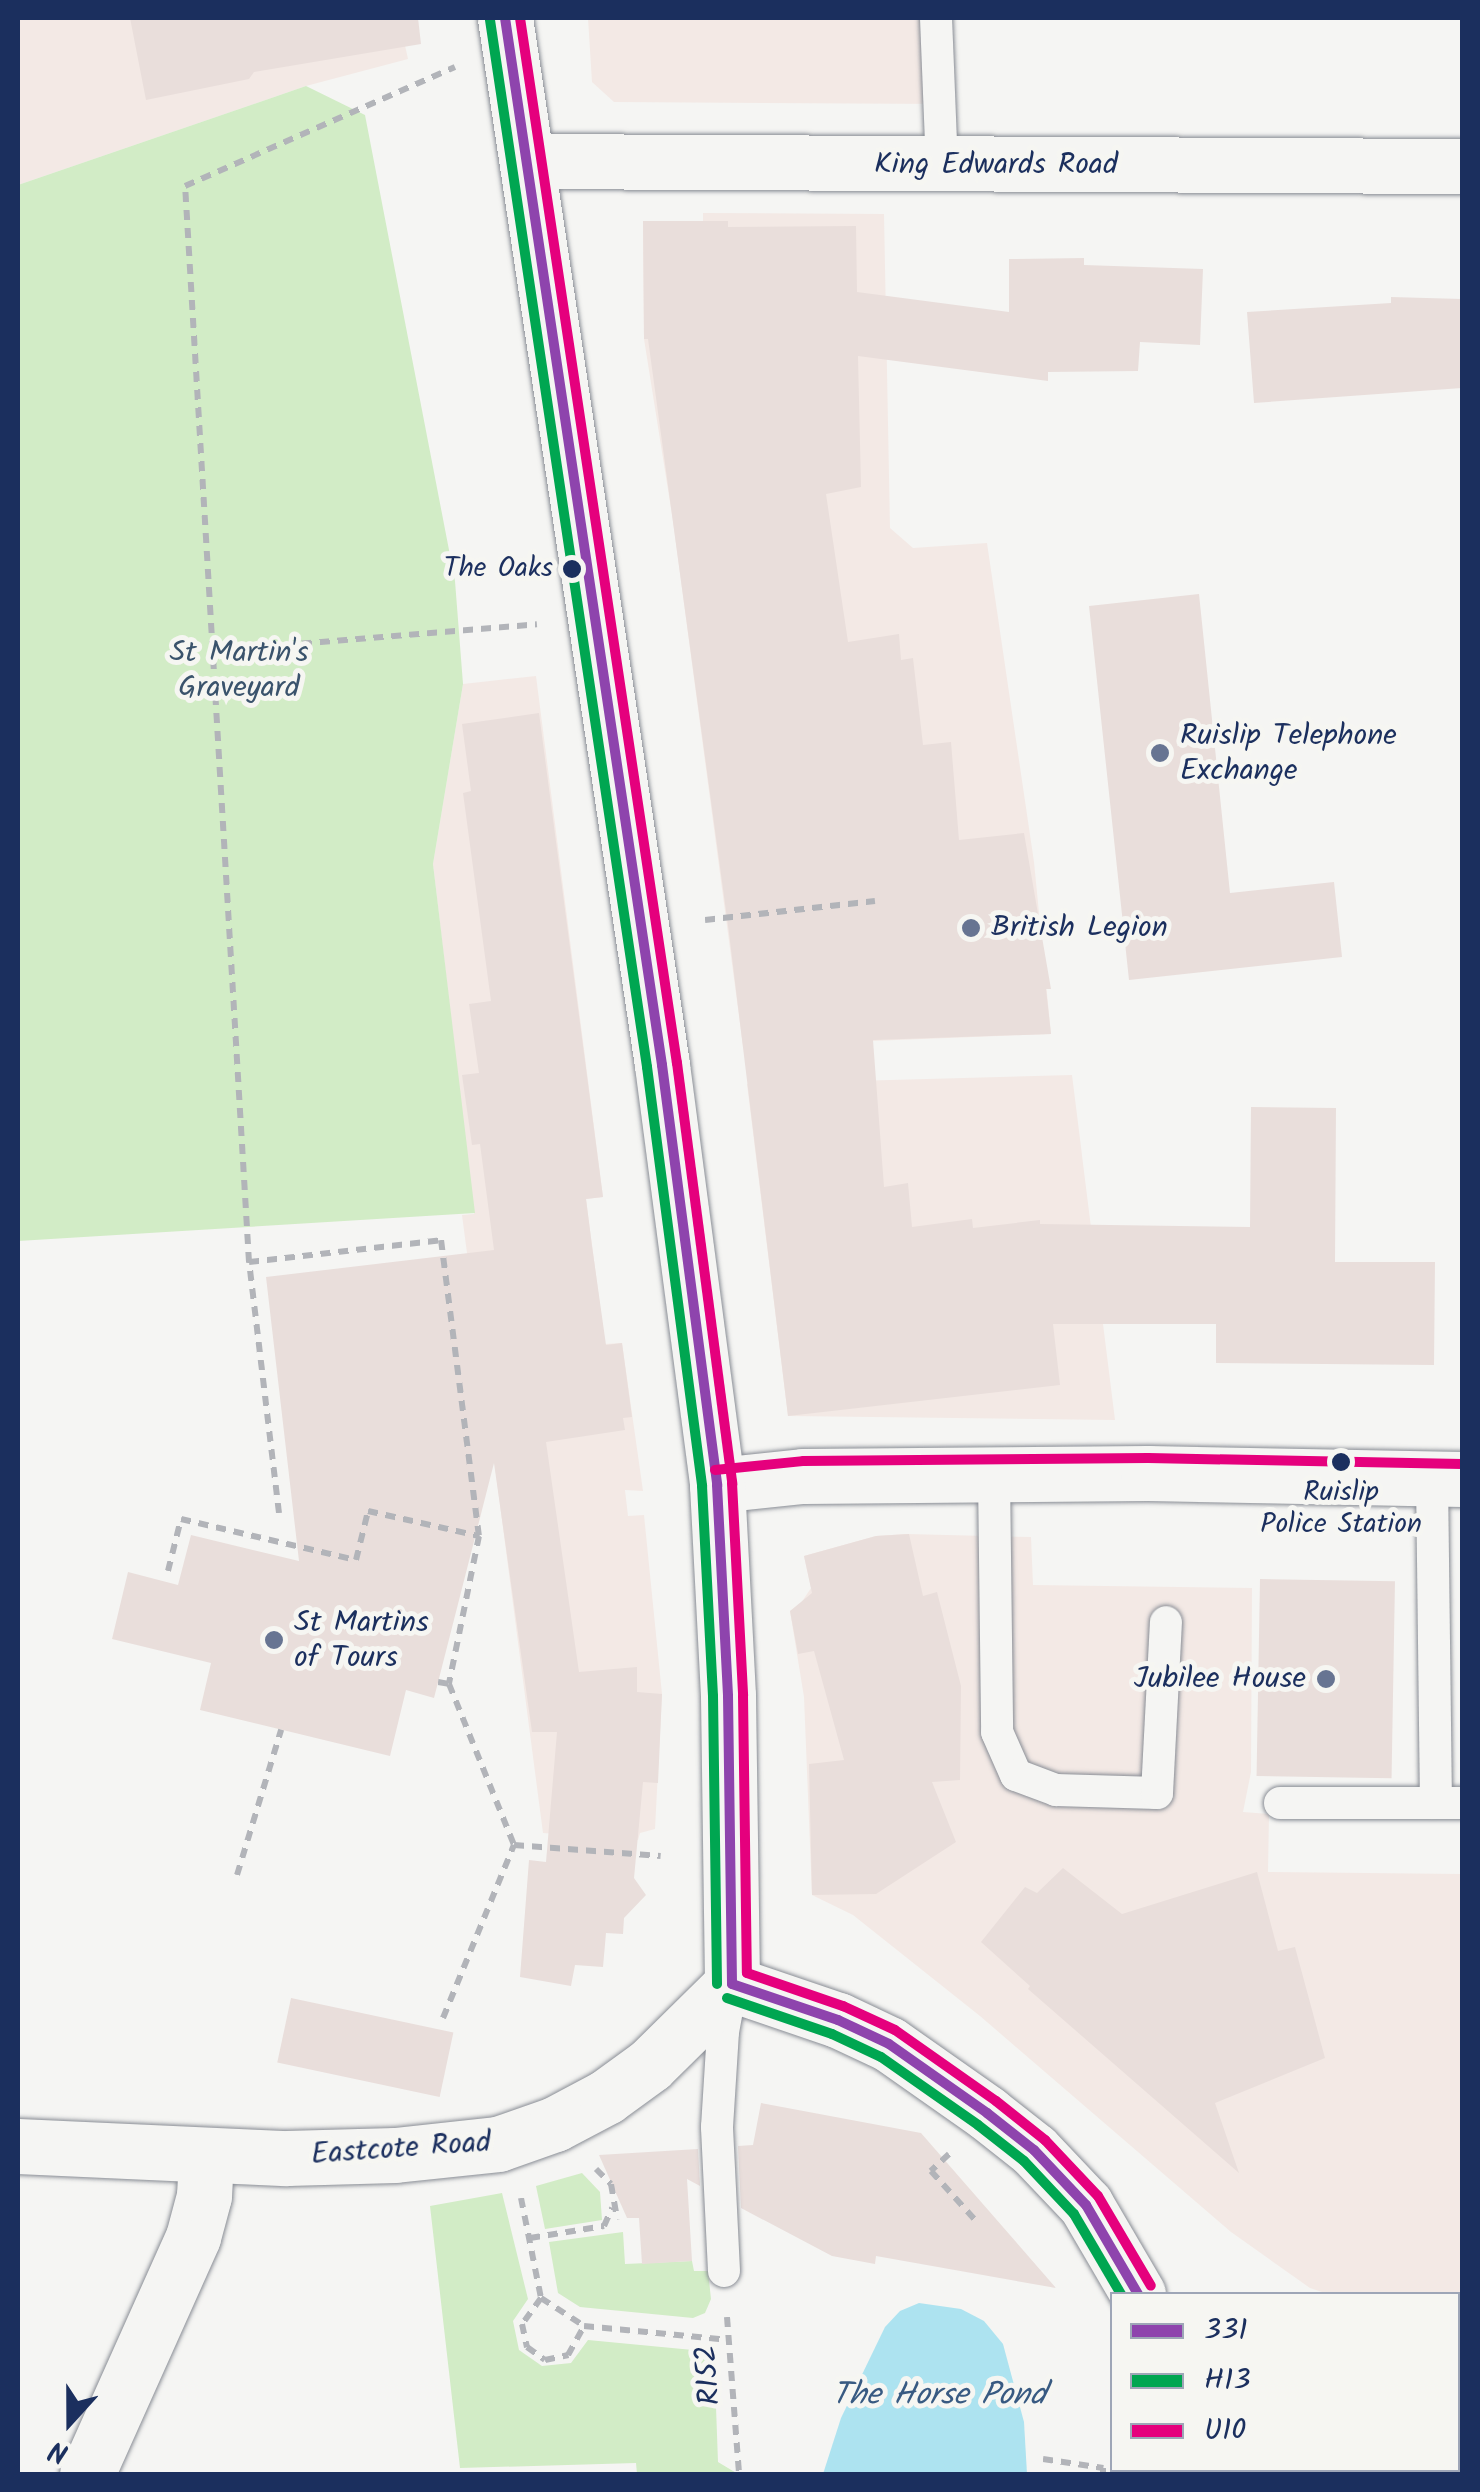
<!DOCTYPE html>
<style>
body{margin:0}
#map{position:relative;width:1480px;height:2492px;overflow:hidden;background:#f5f5f3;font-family:Kalam,sans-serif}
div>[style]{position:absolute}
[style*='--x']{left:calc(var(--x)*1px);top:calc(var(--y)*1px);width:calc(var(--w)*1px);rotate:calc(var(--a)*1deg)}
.built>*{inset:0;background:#f3e9e5}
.green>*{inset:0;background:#d2ecc6}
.water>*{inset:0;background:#ade3f0}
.building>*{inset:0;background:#e9dedb;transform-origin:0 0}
.path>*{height:6px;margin-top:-3px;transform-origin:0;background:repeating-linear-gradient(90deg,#b2b4b9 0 10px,transparent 0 18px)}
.roads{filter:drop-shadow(0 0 2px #898d95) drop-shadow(0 0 2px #898d95)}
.lane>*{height:32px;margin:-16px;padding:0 16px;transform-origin:16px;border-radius:16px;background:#f5f5f3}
.street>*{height:55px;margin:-27.5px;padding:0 27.5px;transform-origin:27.5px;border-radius:27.5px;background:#f5f5f3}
.secondary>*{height:55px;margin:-27.5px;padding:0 27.5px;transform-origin:27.5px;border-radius:27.5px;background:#f5f5f3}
.primary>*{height:55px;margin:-27.5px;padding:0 27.5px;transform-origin:27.5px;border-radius:27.5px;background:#f5f5f3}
.bus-1>*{height:10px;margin:-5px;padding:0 5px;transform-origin:5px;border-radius:5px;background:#8e44ad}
.bus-2>*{height:10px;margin:-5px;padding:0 5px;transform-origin:5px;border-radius:5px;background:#00a651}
.bus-3>*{height:10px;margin:-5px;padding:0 5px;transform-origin:5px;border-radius:5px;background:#e5007d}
.dots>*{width:28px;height:28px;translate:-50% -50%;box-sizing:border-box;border:5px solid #f6f6f2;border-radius:50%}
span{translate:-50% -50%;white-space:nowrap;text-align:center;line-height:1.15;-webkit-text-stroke:10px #f6f6f2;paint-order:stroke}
.bus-label{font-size:28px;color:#1b2f5e}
.right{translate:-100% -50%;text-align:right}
.street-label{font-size:30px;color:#1b2f5e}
.park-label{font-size:30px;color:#3a536c}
.poi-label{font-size:30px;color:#1b2f5e}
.left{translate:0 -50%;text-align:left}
.water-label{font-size:32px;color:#385a82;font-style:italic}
.frame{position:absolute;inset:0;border:20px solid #1b2f5e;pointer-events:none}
.legend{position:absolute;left:1110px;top:2292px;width:350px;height:180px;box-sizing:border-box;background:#f6f6f2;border:2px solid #9ea6b7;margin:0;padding:12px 18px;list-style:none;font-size:30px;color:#1b2f5e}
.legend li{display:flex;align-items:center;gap:20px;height:50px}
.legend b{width:50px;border:2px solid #9ea6b7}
.north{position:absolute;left:20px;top:2372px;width:100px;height:100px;-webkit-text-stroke:8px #f6f6f2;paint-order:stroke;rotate:201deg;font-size:28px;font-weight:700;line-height:40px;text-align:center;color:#1b2f5e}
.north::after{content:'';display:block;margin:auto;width:35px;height:45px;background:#1b2f5e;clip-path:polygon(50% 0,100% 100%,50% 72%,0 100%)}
</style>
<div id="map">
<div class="built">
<div style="clip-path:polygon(18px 18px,399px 18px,408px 59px,306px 86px,18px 185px)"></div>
<div style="clip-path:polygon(588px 18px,940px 18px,945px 104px,614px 102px,592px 82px)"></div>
<div style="clip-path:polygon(703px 213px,884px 214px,890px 528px,913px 548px,987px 543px,1034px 862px,1051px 1034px,743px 1046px,673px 521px,644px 339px,643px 221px,703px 221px)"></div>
<div style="clip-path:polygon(536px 676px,603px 1197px,586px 1199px,605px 1344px,622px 1343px,643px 1491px,625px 1490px,628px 1516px,644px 1515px,662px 1694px,655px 1829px,640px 1833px,638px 1840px,543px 1833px,462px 1215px,474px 1214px,433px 864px,463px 684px)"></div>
<div style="clip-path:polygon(1072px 1075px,1115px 1420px,788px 1416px,747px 1084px)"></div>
<div style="clip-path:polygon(906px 1534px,1031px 1537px,1033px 1585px,1252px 1588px,1251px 1772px,1243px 1812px,1269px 1814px,1268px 1872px,1462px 1874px,1462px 2339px,1458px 2338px,1458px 2294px,1328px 2294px,1310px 2288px,1231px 2232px,980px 2016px,853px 1915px,812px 1895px,804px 1697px,790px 1611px,799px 1606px,811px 1588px,804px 1556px,876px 1536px)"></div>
</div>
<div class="green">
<div style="clip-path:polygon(306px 86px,365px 115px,455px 581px,463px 684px,433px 864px,475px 1213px,18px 1241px,18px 185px)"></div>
<div style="clip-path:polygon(582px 2173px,600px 2192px,602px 2220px,545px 2229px,536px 2186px)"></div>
<div style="clip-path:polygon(502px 2193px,528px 2299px,513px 2321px,519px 2350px,542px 2366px,571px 2363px,588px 2340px,714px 2352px,718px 2462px,738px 2474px,637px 2474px,636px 2463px,460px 2468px,430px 2206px)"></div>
<div style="clip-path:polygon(623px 2232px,625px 2264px,692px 2261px,694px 2271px,708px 2271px,711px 2299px,705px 2313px,693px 2318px,580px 2307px,558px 2293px,549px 2242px)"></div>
</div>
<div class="water">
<div style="clip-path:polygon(919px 2303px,961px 2309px,984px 2321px,1003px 2344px,1024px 2422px,1027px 2474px,823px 2474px,841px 2418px,885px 2327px,900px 2311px)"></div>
</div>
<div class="building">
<div style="clip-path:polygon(130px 18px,418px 18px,421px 44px,254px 72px,249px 79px,146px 100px)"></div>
<div style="clip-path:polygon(643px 221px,728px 221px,728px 227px,856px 226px,857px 292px,1009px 312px,1009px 259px,1084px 258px,1084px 265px,1203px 269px,1200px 345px,1140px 342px,1138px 371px,1048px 372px,1048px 381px,858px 356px,861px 487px,826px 494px,848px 642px,899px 634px,901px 660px,913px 658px,923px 745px,951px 742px,959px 840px,1024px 833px,1051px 989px,1046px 989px,1051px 1034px,873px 1040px,884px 1187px,908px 1183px,912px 1227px,972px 1219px,973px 1228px,1040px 1220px,1040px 1224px,1250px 1227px,1251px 1107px,1336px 1108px,1335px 1262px,1435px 1262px,1434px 1365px,1216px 1363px,1216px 1324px,1053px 1324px,1060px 1385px,788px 1416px,729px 933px,648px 339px,644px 339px)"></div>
<div style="clip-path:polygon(1391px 297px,1462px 299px,1462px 388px,1254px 403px,1247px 312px,1391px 303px)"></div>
<div style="clip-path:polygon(1199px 594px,1230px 893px,1334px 882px,1342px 957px,1129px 980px,1089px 606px)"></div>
<div style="clip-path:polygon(539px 713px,603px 1197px,586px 1199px,592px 1246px,606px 1345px,622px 1343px,632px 1417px,623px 1418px,625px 1430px,546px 1442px,579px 1672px,637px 1667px,637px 1692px,662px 1694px,658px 1783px,643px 1782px,634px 1878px,646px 1895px,624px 1918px,623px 1934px,606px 1933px,603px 1967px,575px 1965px,571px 1986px,520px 1977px,529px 1860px,546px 1862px,557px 1732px,532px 1732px,494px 1463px,434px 1698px,406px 1690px,390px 1756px,200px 1710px,211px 1663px,112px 1639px,128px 1572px,178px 1585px,191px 1535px,299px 1561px,266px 1277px,494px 1250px,480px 1144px,472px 1145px,462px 1075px,479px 1073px,469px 1004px,491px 1001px,463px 793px,471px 791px,462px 724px)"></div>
<div style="clip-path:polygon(909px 1534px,923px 1596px,937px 1592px,961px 1686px,960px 1780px,932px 1782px,956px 1842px,876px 1894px,812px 1895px,809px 1764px,844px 1760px,814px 1651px,798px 1654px,790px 1611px,812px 1593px,804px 1556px,876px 1536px)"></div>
<div style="left:1260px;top:1579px;width:135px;height:197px;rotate:1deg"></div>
<div style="clip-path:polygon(1063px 1868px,1122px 1914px,1257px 1872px,1278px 1951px,1295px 1947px,1325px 2058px,1215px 2103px,1239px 2173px,1028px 1989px,1030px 1986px,981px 1942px,1025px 1887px,1037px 1893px)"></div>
<div style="left:291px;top:1998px;width:166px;height:66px;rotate:12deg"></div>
<div style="clip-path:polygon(761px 2103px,921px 2133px,1056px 2288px,876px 2256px,875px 2264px,832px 2256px,741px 2208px,738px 2146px,753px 2145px)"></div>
<div style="clip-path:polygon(698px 2149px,700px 2186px,687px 2179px,692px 2261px,642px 2264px,639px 2218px,627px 2218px,599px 2155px)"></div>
</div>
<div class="path">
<div style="--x:212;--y:651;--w:326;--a:-4.7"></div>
<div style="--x:705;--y:920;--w:171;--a:-6.4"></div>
<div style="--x:249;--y:1262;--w:1078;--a:-93.4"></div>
<div style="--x:185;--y:186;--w:295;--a:-23.8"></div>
<div style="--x:279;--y:1513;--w:253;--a:-96.8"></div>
<div style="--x:249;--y:1262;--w:193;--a:-6.5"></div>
<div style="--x:441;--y:1240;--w:298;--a:82.7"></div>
<div style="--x:479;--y:1536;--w:151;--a:101.5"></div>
<div style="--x:449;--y:1684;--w:174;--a:68"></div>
<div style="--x:514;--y:1845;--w:147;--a:4.3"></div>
<div style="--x:168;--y:1571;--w:54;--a:-76"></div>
<div style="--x:181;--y:1519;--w:180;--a:13.2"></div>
<div style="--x:356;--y:1560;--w:50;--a:-76.2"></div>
<div style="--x:368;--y:1511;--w:114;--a:12.7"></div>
<div style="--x:438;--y:1682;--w:11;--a:10"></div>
<div style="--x:237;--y:1875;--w:152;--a:-73.1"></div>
<div style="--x:443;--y:2018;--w:187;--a:-67.7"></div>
<div style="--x:949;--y:2154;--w:25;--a:137"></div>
<div style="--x:931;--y:2171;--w:69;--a:48"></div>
<div style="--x:596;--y:2169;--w:21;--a:45"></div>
<div style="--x:611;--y:2184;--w:36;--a:80"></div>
<div style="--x:521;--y:2198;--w:102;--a:78.7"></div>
<div style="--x:541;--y:2298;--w:51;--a:33.1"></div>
<div style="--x:584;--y:2326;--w:146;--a:5.5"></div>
<div style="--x:530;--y:2238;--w:75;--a:-9.2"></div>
<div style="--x:604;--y:2226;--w:20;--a:-66"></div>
<div style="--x:541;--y:2298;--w:32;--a:126"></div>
<div style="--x:522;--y:2324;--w:24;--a:78"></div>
<div style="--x:527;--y:2347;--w:22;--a:36"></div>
<div style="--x:545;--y:2360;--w:24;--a:-12"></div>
<div style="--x:568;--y:2355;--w:33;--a:-61"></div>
<div style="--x:727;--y:2317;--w:157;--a:85.6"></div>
<div style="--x:1043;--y:2459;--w:61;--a:8.5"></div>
<div style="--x:1103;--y:2468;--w:6;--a:90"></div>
</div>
<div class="roads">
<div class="lane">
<div style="--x:936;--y:18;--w:147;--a:87.7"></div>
<div style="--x:994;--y:1475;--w:257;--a:89.3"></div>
<div style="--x:997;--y:1732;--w:47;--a:66.2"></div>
<div style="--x:1016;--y:1775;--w:43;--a:20.6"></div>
<div style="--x:1056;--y:1790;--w:101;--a:1.7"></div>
<div style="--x:1157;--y:1793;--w:171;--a:-87"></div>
<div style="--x:1432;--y:1478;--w:325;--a:89.3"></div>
<div style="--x:1280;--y:1803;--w:182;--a:0"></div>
<div style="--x:724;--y:2271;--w:144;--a:-92.8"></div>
<div style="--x:717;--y:2127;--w:95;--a:-86.4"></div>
<div style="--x:723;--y:2032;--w:45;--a:-79.7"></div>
</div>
<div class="street">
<div style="--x:530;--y:161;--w:932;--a:0.31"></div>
<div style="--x:717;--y:1485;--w:86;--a:-6"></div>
<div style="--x:803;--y:1476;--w:345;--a:-0.5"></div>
<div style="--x:1148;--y:1473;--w:314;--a:1.1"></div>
<div style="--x:1458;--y:2388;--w:4;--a:27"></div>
<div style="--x:87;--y:2474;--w:260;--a:-65.9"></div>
<div style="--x:193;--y:2237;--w:42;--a:-75"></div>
<div style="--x:204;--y:2196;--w:39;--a:-87"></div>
</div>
<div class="secondary">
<div style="--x:18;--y:2146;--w:269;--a:2.6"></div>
<div style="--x:287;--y:2158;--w:108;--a:-1.6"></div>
<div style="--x:395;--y:2155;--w:104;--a:-6.1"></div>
<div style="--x:498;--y:2144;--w:60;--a:-19.3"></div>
<div style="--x:555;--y:2124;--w:58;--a:-27.9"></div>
<div style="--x:606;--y:2097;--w:54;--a:-36"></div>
<div style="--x:650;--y:2065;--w:115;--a:-44.6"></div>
</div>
<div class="primary">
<div style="--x:505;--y:18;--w:1059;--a:81.47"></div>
<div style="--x:662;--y:1065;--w:424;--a:82.5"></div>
<div style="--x:717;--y:1485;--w:211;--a:87"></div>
<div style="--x:728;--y:1696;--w:288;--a:89.2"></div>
<div style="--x:732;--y:1984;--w:112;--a:18.8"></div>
<div style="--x:838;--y:2020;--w:56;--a:25.2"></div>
<div style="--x:889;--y:2044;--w:120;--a:35.1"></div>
<div style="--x:987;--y:2113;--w:60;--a:38.2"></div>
<div style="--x:1034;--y:2150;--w:76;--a:46.6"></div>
<div style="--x:1086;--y:2205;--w:103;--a:59.7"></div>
<div style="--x:1197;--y:2470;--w:4;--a:63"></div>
</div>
</div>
<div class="bus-1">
<div style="--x:505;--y:18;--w:1059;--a:81.47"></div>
<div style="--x:662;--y:1065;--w:424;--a:82.5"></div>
<div style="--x:717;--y:1485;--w:211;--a:87"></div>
<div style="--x:728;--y:1696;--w:288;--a:89.2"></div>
<div style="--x:732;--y:1984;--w:112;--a:18.8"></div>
<div style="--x:838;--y:2020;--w:56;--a:25.2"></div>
<div style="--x:889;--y:2044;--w:120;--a:35.1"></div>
<div style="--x:987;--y:2113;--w:60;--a:38.2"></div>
<div style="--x:1034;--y:2150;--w:76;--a:46.6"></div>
<div style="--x:1086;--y:2205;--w:103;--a:59.7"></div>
</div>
<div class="bus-2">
<div style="--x:490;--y:20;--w:1059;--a:81.47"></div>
<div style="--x:647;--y:1067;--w:423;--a:82.5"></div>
<div style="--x:702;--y:1486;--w:210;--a:87"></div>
<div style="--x:713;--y:1696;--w:288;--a:89.2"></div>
<div style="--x:727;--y:1998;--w:111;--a:18.9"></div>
<div style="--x:832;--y:2034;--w:54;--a:25.1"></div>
<div style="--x:881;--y:2057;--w:118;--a:35"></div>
<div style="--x:978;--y:2125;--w:58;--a:38"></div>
<div style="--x:1024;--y:2161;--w:73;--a:46.7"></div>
<div style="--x:1074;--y:2214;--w:93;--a:59.6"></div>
</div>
<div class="bus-3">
<div style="--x:520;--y:18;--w:1057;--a:81.46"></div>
<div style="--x:677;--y:1063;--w:424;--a:82.5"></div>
<div style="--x:732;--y:1483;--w:213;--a:87"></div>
<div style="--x:743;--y:1696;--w:277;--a:89.2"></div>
<div style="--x:747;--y:1973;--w:102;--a:19"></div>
<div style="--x:843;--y:2006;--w:57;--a:24.8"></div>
<div style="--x:895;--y:2030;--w:123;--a:35.1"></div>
<div style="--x:996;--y:2101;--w:63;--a:38.5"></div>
<div style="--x:1045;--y:2140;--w:77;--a:46.6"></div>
<div style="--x:1098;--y:2196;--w:104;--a:59.5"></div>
<div style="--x:715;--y:1470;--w:88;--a:-5.8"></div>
<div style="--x:803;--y:1461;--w:345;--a:-0.5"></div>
<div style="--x:1148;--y:1458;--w:314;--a:1.1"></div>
</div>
<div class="dots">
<div style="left:572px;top:569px;background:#1b2f5e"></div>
<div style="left:1160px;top:753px;background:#677492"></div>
<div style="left:971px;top:928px;background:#677492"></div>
<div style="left:1341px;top:1462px;background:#1b2f5e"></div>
<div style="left:274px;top:1640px;background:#677492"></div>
<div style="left:1326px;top:1679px;background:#677492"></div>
</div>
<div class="bus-label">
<span class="right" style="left:553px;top:569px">The Oaks</span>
<span style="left:1341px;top:1509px">Ruislip<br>Police Station</span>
</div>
<div class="street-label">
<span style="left:996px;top:165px">King Edwards Road</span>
<span style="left:401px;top:2149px;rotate:-4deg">Eastcote Road</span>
<span style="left:709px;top:2375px;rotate:-94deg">R152</span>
</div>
<div class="park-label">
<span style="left:239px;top:670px">St Martin's<br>Graveyard</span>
</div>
<div class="poi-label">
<span class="left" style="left:1180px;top:753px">Ruislip Telephone<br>Exchange</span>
<span class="left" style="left:991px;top:928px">British Legion</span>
<span class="left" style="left:294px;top:1640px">St Martins<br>of Tours</span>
<span class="right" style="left:1306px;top:1679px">Jubilee House</span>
</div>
<div class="water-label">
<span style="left:939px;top:2396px">The Horse Pond</span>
</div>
<div class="frame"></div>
<ul class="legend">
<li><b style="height:12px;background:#8e44ad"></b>331</li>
<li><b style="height:12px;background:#00a651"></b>H13</li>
<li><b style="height:12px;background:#e5007d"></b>U10</li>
</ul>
<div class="north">N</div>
</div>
